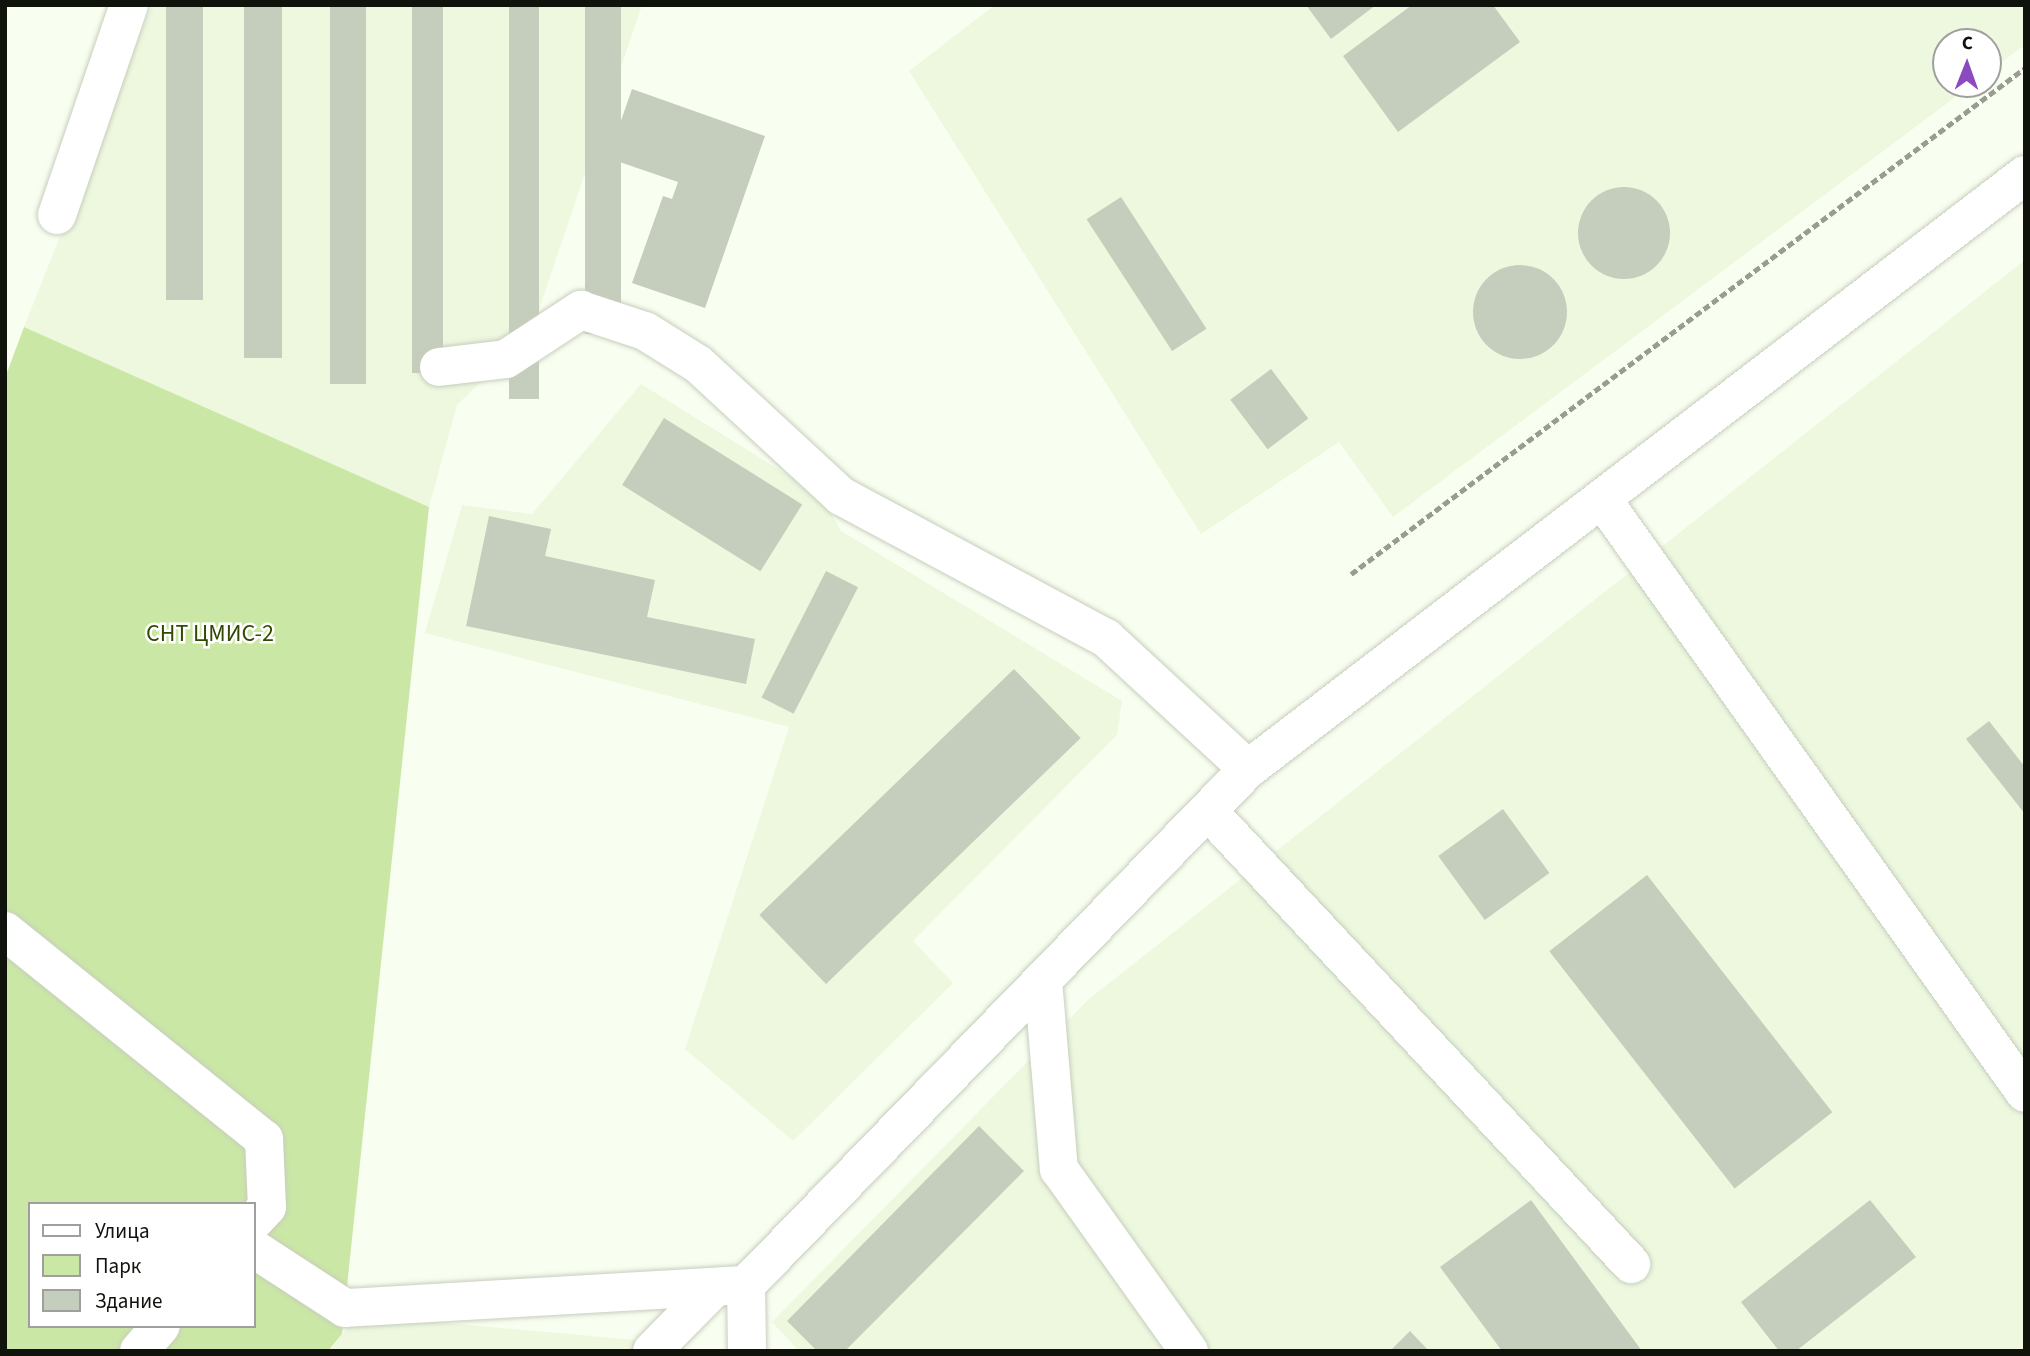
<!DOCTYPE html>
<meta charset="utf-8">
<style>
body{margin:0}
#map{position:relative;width:2030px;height:1356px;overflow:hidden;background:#f8fef0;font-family:"Source Sans 3",sans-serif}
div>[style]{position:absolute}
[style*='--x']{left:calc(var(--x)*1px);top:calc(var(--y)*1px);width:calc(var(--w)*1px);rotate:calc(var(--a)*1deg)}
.built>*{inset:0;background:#edf8df}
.green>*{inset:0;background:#cbe7a6}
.building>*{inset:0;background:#c5cdbc;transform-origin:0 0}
.round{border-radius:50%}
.path>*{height:4.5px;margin-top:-2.25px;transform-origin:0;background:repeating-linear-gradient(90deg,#989c91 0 7px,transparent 0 10.5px)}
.roads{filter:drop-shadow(0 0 2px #c6cebc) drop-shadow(0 0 2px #c6cebc)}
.minor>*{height:38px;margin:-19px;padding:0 19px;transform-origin:19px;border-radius:19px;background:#fff}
span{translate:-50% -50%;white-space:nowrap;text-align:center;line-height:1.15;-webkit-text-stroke:5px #fff;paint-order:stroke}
.park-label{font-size:24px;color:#334901}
.frame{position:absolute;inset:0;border:7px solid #10120c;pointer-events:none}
.legend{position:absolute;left:28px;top:1202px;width:228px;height:126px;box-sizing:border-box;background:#fff;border:2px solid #9fa09e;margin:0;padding:9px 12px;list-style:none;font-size:21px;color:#10120c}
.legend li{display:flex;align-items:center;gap:14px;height:35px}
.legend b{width:35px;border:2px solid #9fa09e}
.north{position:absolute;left:1932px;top:28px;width:70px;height:70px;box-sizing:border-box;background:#fff;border:2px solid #9fa09e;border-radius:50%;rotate:1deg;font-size:19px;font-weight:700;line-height:28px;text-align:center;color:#10120c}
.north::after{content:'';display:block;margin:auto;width:24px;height:32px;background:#8b4abf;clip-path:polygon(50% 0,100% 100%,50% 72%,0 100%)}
</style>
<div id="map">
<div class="built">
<div style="clip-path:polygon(152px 5px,642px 5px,531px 333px,457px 405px,429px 507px,24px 327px)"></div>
<div style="clip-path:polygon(995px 5px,2025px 5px,2025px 45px,1988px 72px,1988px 42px,1946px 42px,1946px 84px,1973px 84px,1393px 517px,1339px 442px,1201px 534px,909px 71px)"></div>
<div style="clip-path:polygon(2025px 260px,2025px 1351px,799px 1351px,772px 1322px,1089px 999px)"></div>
<div style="clip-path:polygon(641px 384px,820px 495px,841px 531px,1122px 701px,1117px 735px,913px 941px,953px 983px,793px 1141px,685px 1049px,789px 727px,425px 633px,462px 505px,532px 514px)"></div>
<div style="clip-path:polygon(358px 1315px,635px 1340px,647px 1351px,329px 1351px)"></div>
</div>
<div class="green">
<div style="clip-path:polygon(evenodd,24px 327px,429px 507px,342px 1334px,328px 1351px,5px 1351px,5px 378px,24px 327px,30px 1204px,254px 1204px,254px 1326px,30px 1326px,30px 1204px)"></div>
</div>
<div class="building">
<div style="left:166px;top:5px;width:37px;height:295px"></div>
<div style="left:244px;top:5px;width:38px;height:353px"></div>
<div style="left:330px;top:5px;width:36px;height:379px"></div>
<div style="left:412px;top:5px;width:31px;height:368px"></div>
<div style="left:509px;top:5px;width:30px;height:394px"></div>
<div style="left:585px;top:5px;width:36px;height:329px"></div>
<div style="clip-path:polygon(1306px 5px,1376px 5px,1331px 39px)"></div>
<div style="clip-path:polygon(1412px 5px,1493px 5px,1520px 42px,1398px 132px,1343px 56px)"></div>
<div style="clip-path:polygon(632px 89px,765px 136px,705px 308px,632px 283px,663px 196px,672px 199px,678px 182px,608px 158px)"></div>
<div class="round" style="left:1578px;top:187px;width:92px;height:92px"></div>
<div style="left:1121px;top:197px;width:157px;height:41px;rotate:57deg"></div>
<div class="round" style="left:1473px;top:265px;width:94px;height:94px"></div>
<div style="left:1271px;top:369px;width:62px;height:51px;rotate:53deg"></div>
<div style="left:664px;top:418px;width:163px;height:79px;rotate:32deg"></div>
<div style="clip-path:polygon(489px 516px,551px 529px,545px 556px,655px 580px,647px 617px,755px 639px,746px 684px,466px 626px)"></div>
<div style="left:826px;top:571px;width:36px;height:142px;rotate:27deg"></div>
<div style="left:1014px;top:669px;width:96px;height:354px;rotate:46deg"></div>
<div style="clip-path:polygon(1989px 721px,2025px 767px,2025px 814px,1966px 739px)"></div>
<div style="left:1503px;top:809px;width:79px;height:80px;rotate:54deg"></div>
<div style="left:1647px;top:875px;width:301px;height:124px;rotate:52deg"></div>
<div style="clip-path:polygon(979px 1126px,1024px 1171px,845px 1351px,817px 1351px,787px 1321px)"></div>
<div style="clip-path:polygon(1531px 1200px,1642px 1351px,1502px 1351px,1440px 1267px)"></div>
<div style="clip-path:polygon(1870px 1200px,1916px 1257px,1796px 1351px,1779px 1351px,1741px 1302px)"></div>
<div style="clip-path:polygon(1410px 1331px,1429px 1351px,1390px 1351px)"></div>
</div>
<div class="path">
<div style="--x:1351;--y:574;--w:843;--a:-36.9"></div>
</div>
<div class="roads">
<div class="minor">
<div style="--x:57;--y:215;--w:222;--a:-71.1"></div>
<div style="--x:439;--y:367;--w:67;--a:-6.8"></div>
<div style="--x:506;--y:359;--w:90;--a:-33.2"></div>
<div style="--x:581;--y:310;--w:67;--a:18.2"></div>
<div style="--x:645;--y:331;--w:62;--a:31.9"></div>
<div style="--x:698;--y:364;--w:195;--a:42.7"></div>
<div style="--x:841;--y:496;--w:301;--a:28.2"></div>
<div style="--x:1106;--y:638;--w:193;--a:42.7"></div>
<div style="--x:1602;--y:499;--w:729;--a:54.54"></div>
<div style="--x:1208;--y:811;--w:620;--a:46.96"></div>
<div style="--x:5;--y:931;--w:332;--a:38.8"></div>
<div style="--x:264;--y:1139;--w:68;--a:87.5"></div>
<div style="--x:267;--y:1207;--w:19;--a:133"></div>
<div style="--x:1043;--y:980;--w:190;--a:85.2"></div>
<div style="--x:1059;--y:1169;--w:224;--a:54.5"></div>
<div style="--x:254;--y:1249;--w:108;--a:33"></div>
<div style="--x:345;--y:1308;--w:402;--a:-3.3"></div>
<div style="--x:746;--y:1285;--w:720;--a:-45.79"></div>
<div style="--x:1248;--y:769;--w:978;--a:-37.4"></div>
<div style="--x:746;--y:1285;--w:66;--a:89.1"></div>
<div style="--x:139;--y:1351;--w:33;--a:-49"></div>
<div style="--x:652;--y:1351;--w:84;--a:-45.5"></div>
</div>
</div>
<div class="park-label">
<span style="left:210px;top:634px">СНТ ЦМИС-2</span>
</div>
<div class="frame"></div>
<ul class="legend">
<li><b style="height:9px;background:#fff"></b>Улица</li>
<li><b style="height:19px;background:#cbe7a6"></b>Парк</li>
<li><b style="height:19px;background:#c5cdbc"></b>Здание</li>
</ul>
<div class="north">С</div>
</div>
